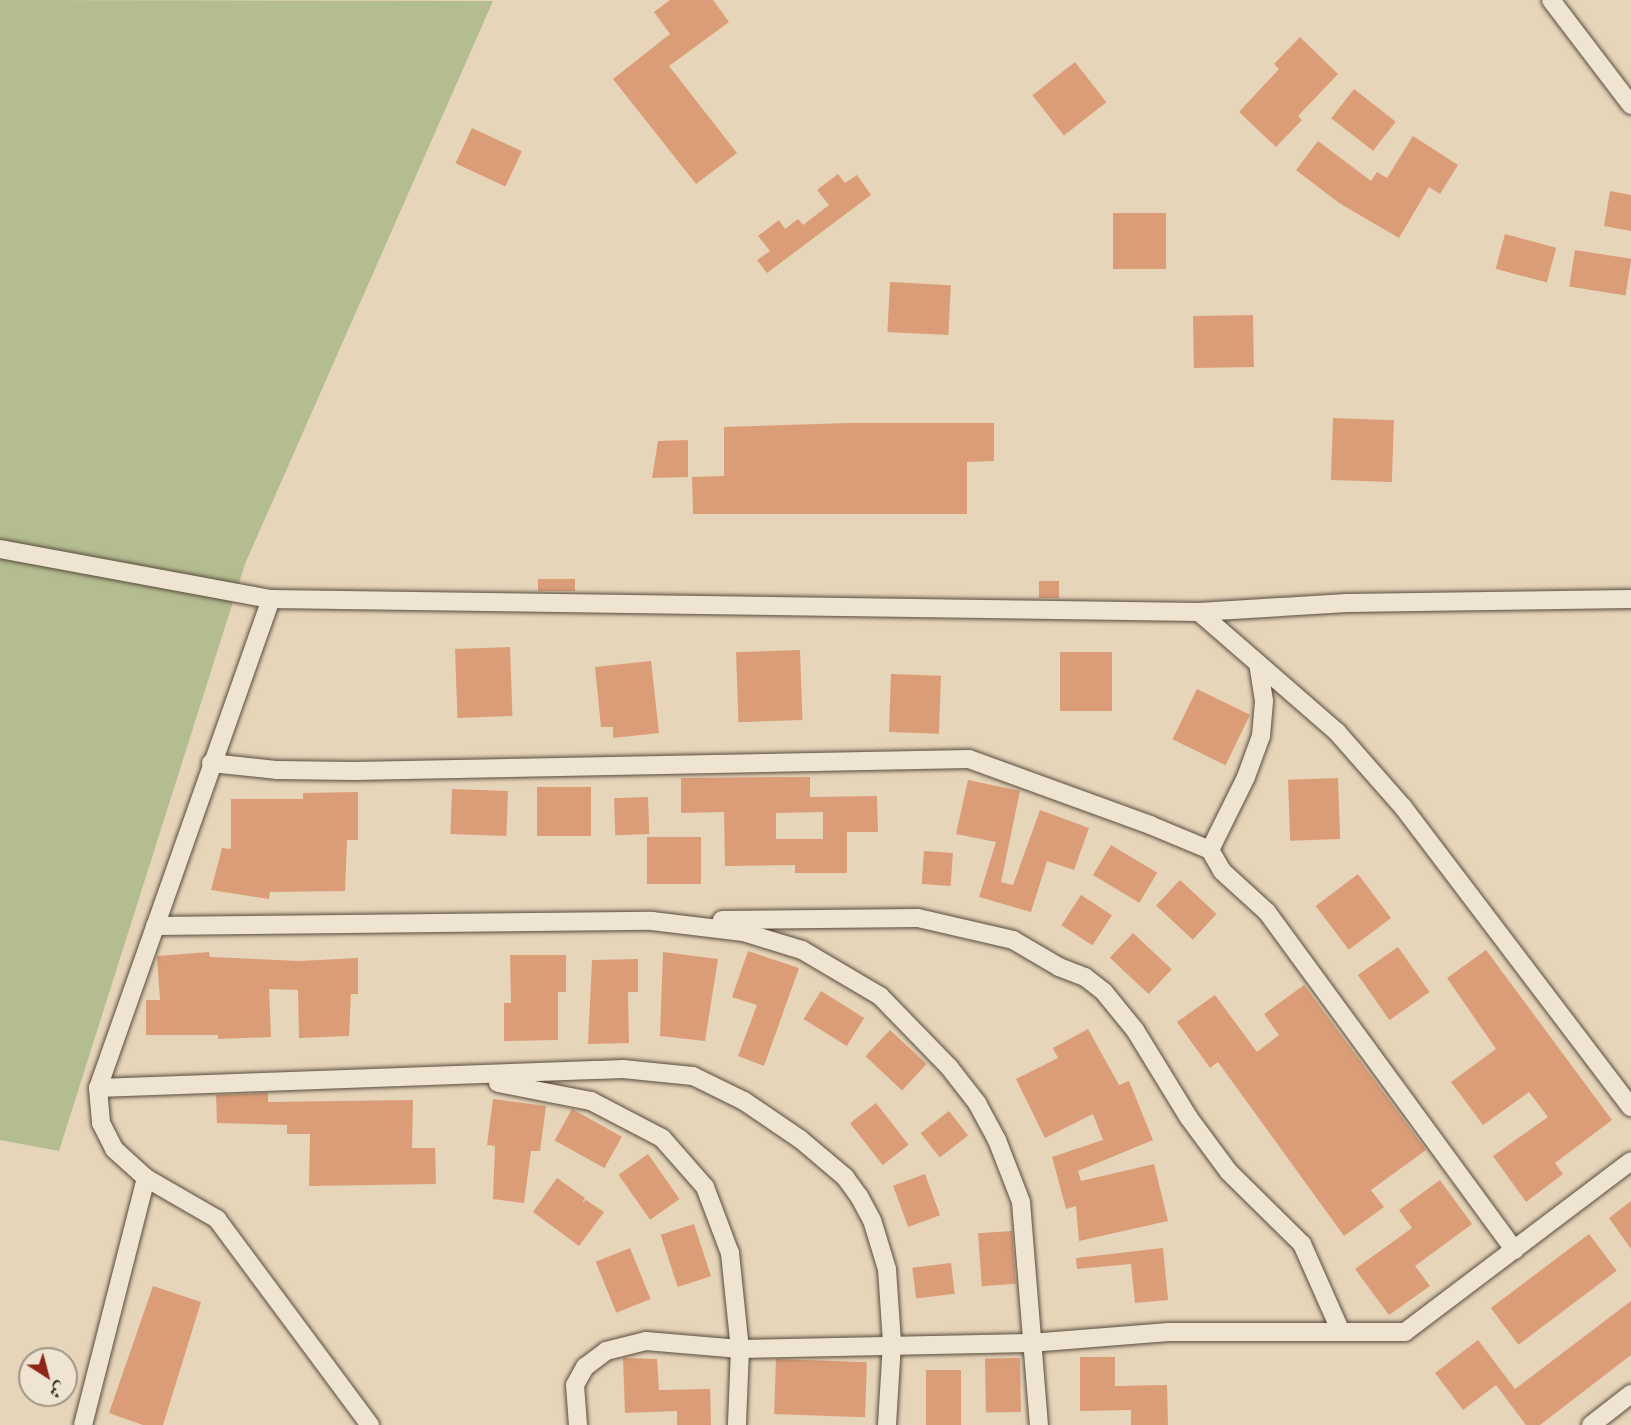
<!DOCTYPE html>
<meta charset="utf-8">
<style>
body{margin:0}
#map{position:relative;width:1631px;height:1425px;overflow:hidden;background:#e7d5ba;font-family:"EB Garamond",Amiri,serif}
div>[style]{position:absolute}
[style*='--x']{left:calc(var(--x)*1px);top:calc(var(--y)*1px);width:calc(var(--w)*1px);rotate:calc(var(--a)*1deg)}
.green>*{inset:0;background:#b4bd90}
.building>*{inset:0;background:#db9d78;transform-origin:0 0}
.roads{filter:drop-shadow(0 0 2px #584c3d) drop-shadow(0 0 2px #584c3d)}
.minor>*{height:18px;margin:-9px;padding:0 9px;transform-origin:9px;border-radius:9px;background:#efe4d2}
span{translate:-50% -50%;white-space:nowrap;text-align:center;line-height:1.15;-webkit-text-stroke:5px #efe4d2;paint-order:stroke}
.north{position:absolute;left:18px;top:1347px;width:60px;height:60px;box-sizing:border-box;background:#efe4d2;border:2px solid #a09586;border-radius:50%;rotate:144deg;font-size:16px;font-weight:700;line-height:24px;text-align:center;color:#291f13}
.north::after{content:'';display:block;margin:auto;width:21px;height:27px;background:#8f2418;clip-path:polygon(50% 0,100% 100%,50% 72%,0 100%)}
</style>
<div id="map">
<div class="green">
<div style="clip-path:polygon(0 0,493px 1px,245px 564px,59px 1151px,0 1140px)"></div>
</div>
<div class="building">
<div style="clip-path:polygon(670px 0,713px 0,729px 22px,669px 66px,737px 153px,696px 184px,613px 79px,670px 34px,654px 12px)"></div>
<div style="clip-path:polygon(1300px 37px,1338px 74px,1298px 116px,1302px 120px,1276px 147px,1239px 112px,1279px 69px,1274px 64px)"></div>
<div style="left:1075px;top:62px;width:51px;height:54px;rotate:52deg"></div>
<div style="left:1354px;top:89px;width:53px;height:37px;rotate:38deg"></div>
<div style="left:472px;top:128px;width:55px;height:39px;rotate:25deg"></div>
<div style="clip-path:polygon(1413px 136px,1458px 165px,1440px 194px,1429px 187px,1399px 238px,1339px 203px,1296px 170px,1318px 141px,1371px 181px,1377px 172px,1387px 178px)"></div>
<div style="clip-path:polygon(838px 174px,845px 183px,857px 175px,871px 195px,767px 273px,757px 260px,770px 251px,758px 236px,779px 220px,785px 229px,798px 219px,803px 225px,829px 205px,817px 190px)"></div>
<div style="clip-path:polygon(1610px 191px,1631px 195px,1631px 231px,1604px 226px)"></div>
<div style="left:1113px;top:213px;width:53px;height:56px"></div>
<div style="left:1505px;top:234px;width:53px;height:36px;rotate:15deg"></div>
<div style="left:1575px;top:250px;width:57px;height:37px;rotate:9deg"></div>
<div style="left:890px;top:282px;width:61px;height:50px;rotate:3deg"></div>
<div style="left:1253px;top:315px;width:52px;height:60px;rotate:89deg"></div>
<div style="left:1333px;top:418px;width:61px;height:62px;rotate:2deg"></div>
<div style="clip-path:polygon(848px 423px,994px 423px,994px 461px,967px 462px,967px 514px,693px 514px,692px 477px,724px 476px,724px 427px)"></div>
<div style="clip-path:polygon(688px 440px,688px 477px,652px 478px,658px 441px)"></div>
<div style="left:538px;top:579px;width:37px;height:12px"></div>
<div style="left:1039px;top:581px;width:20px;height:17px"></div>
<div style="left:510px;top:647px;width:69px;height:55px;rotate:88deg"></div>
<div style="left:800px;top:650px;width:70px;height:64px;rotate:88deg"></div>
<div style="left:1060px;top:652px;width:52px;height:59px"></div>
<div style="clip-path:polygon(651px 661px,659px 733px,613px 738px,613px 727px,601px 727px,595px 667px)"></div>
<div style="left:891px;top:674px;width:50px;height:58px;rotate:2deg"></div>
<div style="left:1197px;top:689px;width:59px;height:56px;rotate:26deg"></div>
<div style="clip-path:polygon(evenodd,810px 777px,810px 797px,877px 796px,878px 832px,847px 832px,847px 873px,795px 873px,795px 865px,725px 866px,724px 812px,681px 813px,681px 778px,810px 777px,823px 812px,823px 839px,776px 839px,776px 813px,823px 812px)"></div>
<div style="left:1338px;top:778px;width:61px;height:50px;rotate:88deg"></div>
<div style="clip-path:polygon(968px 780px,1020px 791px,1001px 882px,1013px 885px,1040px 810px,1089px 828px,1074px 870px,1047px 861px,1031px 912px,979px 897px,996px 842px,956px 834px)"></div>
<div style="left:537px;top:787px;width:54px;height:49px"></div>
<div style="left:452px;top:789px;width:56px;height:45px;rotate:2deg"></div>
<div style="clip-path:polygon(358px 792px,358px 840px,347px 840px,345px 891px,270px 892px,269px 899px,211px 890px,222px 848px,231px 849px,231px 799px,303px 799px,303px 793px)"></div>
<div style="left:648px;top:797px;width:37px;height:34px;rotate:88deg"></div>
<div style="left:647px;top:837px;width:54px;height:47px"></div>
<div style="left:1111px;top:845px;width:54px;height:35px;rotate:31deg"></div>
<div style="left:924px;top:851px;width:29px;height:33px;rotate:4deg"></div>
<div style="left:1358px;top:874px;width:55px;height:53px;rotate:53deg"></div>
<div style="left:1180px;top:880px;width:50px;height:35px;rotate:43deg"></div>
<div style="left:1081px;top:895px;width:37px;height:36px;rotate:33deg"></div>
<div style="left:1133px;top:933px;width:53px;height:34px;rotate:43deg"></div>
<div style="left:1398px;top:947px;width:55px;height:49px;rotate:55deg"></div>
<div style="clip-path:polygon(1486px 950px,1612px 1120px,1555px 1163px,1563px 1174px,1526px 1202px,1493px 1156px,1548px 1117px,1529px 1092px,1483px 1125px,1451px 1082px,1496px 1049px,1447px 978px)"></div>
<div style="clip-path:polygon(748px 951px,799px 968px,764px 1066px,738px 1056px,757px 1005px,732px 997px)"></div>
<div style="clip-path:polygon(209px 952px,210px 957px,299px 961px,358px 958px,358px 994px,351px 994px,349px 1036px,299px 1038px,298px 990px,269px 989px,271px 1037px,218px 1039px,218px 1035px,146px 1035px,146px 1000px,160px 1000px,157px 956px)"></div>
<div style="clip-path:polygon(663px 952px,718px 959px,705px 1041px,660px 1036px)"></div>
<div style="clip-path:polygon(510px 955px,566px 955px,566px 992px,558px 992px,558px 1040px,504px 1041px,504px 1003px,511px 1003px)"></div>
<div style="clip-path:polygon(638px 959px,638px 992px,628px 992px,629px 1043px,588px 1044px,592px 960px)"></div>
<div style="clip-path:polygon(1304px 985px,1426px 1150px,1371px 1190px,1384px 1207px,1344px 1236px,1218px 1062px,1210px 1068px,1177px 1022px,1215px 995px,1257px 1052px,1279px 1035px,1264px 1014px)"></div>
<div style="left:821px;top:991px;width:51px;height:33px;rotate:32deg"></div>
<div style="clip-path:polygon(1088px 1029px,1119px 1085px,1129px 1081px,1153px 1140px,1078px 1171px,1081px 1181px,1154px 1164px,1168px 1221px,1079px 1241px,1076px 1206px,1066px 1209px,1052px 1157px,1103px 1140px,1093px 1114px,1045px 1138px,1016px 1079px,1058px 1058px,1053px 1048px)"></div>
<div style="left:890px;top:1030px;width:50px;height:36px;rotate:43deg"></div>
<div style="clip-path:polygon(268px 1093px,268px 1102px,413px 1100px,412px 1148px,435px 1148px,436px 1184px,309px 1186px,310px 1134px,287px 1134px,287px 1125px,217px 1123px,216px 1095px)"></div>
<div style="clip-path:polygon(493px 1099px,546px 1106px,540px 1151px,531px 1151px,524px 1203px,493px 1199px,495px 1146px,487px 1145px)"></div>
<div style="left:876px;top:1103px;width:53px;height:33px;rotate:52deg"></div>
<div style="left:572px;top:1109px;width:57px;height:36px;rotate:29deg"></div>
<div style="left:949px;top:1111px;width:31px;height:36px;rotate:52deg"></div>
<div style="left:648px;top:1154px;width:55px;height:36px;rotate:55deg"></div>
<div style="left:925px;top:1174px;width:44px;height:34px;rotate:70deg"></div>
<div style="clip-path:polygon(557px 1178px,585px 1198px,582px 1203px,586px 1200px,604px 1212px,579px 1246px,533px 1212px)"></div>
<div style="clip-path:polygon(1440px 1180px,1472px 1224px,1415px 1266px,1430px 1286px,1389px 1315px,1355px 1269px,1412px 1228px,1399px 1210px)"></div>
<div style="clip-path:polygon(1631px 1201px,1631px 1249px,1609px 1218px)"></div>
<div style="left:694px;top:1224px;width:55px;height:35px;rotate:72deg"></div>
<div style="left:1012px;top:1231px;width:53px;height:34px;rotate:86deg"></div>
<div style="left:1589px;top:1234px;width:46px;height:123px;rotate:53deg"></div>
<div style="left:630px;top:1248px;width:55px;height:37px;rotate:68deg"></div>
<div style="clip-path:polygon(1163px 1248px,1168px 1300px,1135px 1303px,1131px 1264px,1077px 1269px,1076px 1258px)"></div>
<div style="left:951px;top:1263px;width:31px;height:39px;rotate:83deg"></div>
<div style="clip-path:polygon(153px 1286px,201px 1302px,163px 1425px,143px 1425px,109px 1413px)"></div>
<div style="clip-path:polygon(1631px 1301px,1631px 1355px,1540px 1425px,1526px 1425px,1496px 1385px,1463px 1410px,1435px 1373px,1478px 1340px,1515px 1389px)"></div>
<div style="clip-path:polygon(1080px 1357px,1115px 1357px,1115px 1386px,1167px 1385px,1168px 1425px,1131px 1425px,1131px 1410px,1080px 1411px)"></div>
<div style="clip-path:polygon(623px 1358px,657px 1359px,659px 1390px,710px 1389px,711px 1425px,677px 1425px,677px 1411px,625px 1413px)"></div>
<div style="left:1020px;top:1358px;width:54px;height:35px;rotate:89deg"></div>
<div style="left:776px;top:1359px;width:91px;height:55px;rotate:2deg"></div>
<div style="left:926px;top:1370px;width:35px;height:55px"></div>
</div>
<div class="roads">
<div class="minor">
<div style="--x:1551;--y:0;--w:132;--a:52.7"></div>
<div style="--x:0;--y:549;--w:276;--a:10.5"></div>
<div style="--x:271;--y:599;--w:928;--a:0.8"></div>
<div style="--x:1199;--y:612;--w:148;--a:-3.5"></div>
<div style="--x:1347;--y:603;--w:284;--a:-0.8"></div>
<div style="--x:271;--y:599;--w:519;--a:109.48"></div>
<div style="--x:98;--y:1088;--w:35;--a:85"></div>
<div style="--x:101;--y:1123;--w:29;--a:63"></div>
<div style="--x:114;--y:1149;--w:43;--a:42.2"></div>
<div style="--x:146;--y:1178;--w:82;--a:30"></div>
<div style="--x:217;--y:1219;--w:257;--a:53.4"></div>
<div style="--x:1199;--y:612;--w:183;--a:41"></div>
<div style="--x:1337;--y:732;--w:100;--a:48.7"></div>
<div style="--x:1403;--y:807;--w:377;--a:52.8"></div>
<div style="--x:211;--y:763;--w:65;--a:6.1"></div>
<div style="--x:276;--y:770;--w:78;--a:0.7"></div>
<div style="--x:354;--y:771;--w:615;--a:-1.12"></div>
<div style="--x:969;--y:759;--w:193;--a:20"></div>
<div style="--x:1150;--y:825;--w:65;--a:22.6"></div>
<div style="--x:1210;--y:850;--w:24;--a:60"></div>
<div style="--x:1222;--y:871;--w:61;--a:42.3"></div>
<div style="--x:1267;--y:912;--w:419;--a:53.8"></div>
<div style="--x:1210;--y:850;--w:81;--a:-63.7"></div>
<div style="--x:1246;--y:777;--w:44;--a:-69.9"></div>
<div style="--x:1261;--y:736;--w:35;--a:-85"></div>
<div style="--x:1264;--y:701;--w:36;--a:-99"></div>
<div style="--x:722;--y:920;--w:196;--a:-0.6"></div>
<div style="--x:918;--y:918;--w:98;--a:13"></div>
<div style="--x:1013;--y:940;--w:53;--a:30.4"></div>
<div style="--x:1059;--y:967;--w:28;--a:21"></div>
<div style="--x:1085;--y:977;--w:24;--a:38"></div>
<div style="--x:1104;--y:992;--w:49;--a:50.8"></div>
<div style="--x:1135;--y:1030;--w:103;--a:58.5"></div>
<div style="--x:1189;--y:1118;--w:67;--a:53.5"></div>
<div style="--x:1229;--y:1172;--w:103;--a:44.6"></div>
<div style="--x:1302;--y:1244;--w:96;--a:66.1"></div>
<div style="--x:155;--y:926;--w:497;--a:-0.6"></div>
<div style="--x:652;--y:921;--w:92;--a:6.9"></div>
<div style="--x:743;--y:932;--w:62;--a:17"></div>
<div style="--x:802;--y:950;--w:91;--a:30.5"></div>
<div style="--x:880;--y:996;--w:99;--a:45.8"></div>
<div style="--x:949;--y:1067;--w:46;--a:52.1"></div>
<div style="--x:977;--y:1103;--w:42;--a:61.6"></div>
<div style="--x:997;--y:1140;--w:66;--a:68.8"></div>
<div style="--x:1021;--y:1202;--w:224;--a:85.4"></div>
<div style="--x:498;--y:1083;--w:95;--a:11"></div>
<div style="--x:591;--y:1101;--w:80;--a:27.5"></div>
<div style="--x:662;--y:1138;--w:65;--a:48.7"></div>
<div style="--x:705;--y:1187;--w:71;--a:69.3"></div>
<div style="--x:730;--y:1253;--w:97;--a:84.1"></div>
<div style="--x:740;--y:1349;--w:76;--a:92.3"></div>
<div style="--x:98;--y:1088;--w:525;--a:-2.07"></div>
<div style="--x:623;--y:1069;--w:70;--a:5.7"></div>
<div style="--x:693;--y:1076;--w:57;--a:26.1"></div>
<div style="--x:744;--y:1101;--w:68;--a:34.2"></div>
<div style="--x:800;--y:1139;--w:59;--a:40.2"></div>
<div style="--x:845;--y:1177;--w:24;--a:54"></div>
<div style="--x:859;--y:1196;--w:27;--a:62"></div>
<div style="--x:872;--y:1220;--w:51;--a:73"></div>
<div style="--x:887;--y:1269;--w:74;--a:86.1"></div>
<div style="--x:892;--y:1343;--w:82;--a:93.5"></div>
<div style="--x:83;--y:1425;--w:255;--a:-75.7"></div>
<div style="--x:578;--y:1425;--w:40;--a:-94.3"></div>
<div style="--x:575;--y:1385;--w:21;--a:-61"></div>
<div style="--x:585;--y:1367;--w:26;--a:-37"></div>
<div style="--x:606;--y:1351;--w:41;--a:-14"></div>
<div style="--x:646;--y:1341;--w:94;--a:4.9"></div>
<div style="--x:740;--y:1349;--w:290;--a:-1.2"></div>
<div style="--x:1030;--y:1343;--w:139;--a:-4.5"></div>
<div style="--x:1169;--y:1332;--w:236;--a:0"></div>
<div style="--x:1405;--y:1332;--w:283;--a:-37.1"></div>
<div style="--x:1591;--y:1425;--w:51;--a:-37.8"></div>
</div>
</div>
<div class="north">ش</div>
</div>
